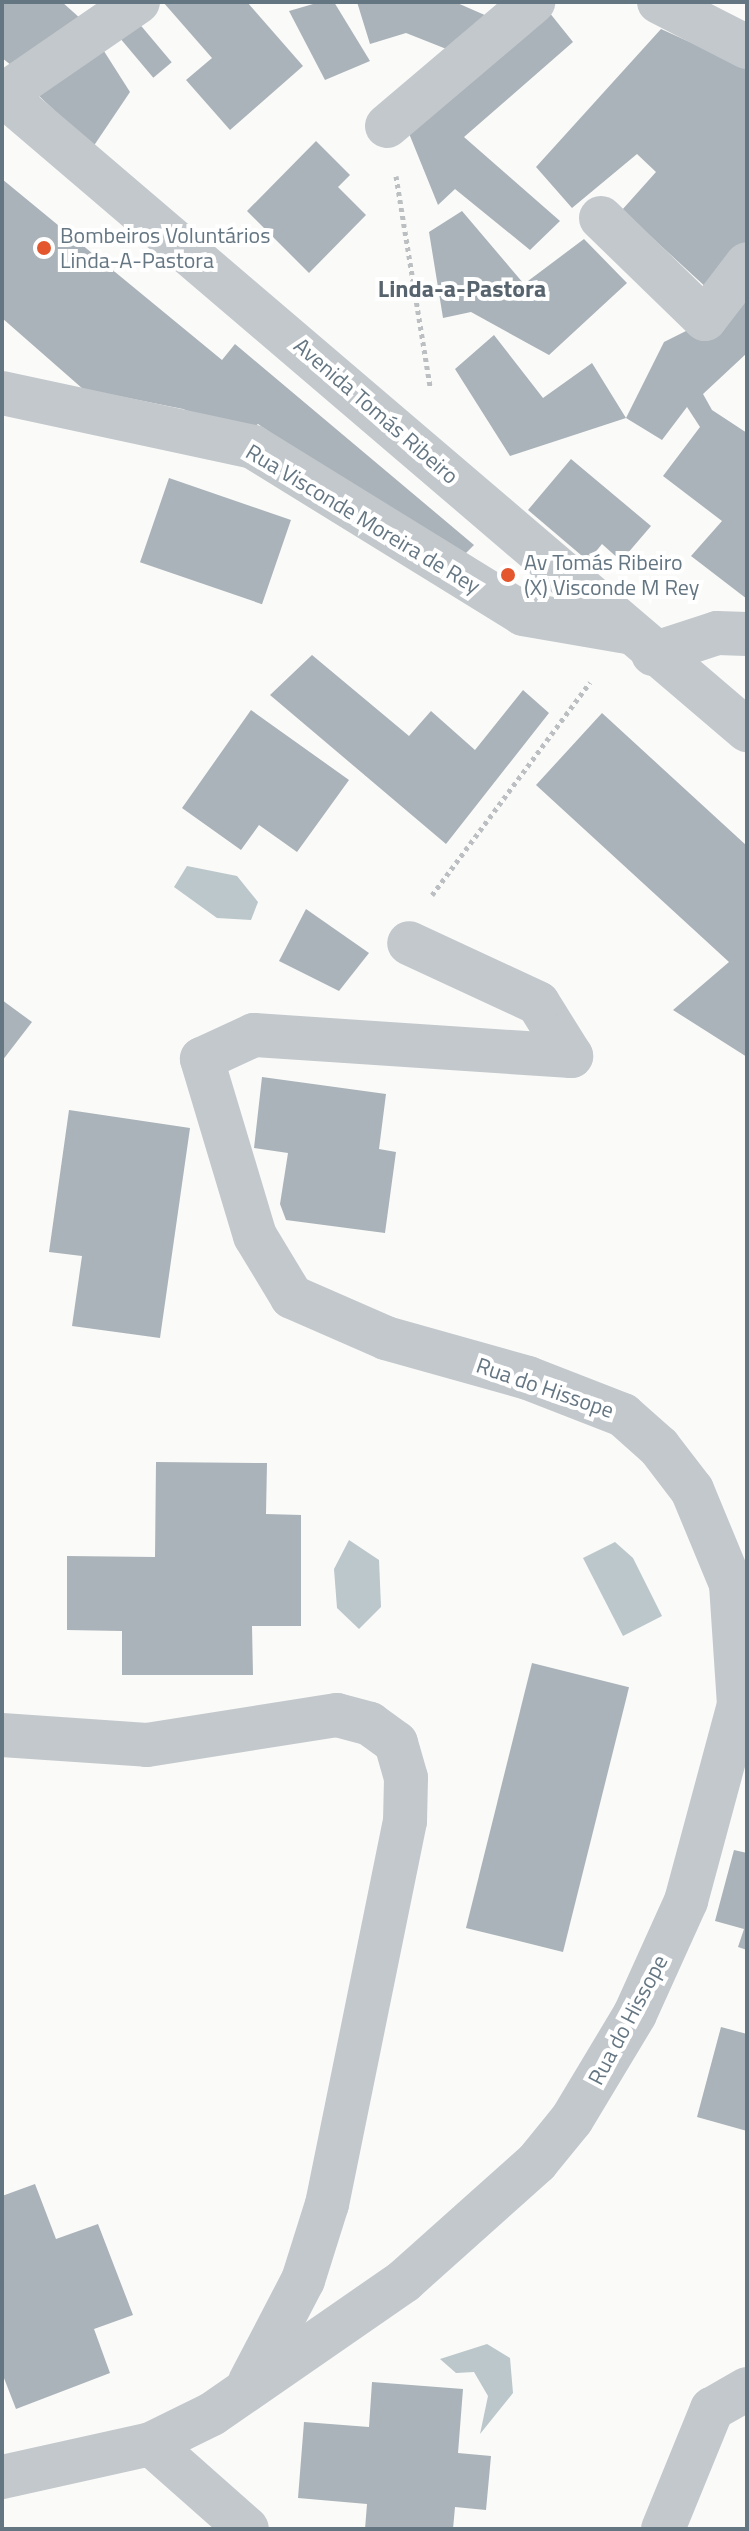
<!DOCTYPE html>
<meta charset="utf-8">
<style>
body{margin:0}
#map{position:relative;width:749px;height:2531px;overflow:hidden;background:#fafaf8;font-family:"Titillium Web",sans-serif}
div>[style]{position:absolute}
[style*='--x']{left:calc(var(--x)*1px);top:calc(var(--y)*1px);width:calc(var(--w)*1px);rotate:calc(var(--a)*1deg)}
.water>*{inset:0;background:#bbc7cb}
.building>*{inset:0;background:#aab3b9;transform-origin:0 0}
.path>*{height:5px;margin-top:-2.5px;transform-origin:0;background:repeating-linear-gradient(90deg,#bbbfc2 0 4px,transparent 0 8px)}
.minor>*{height:44px;margin:-22px;padding:0 22px;transform-origin:22px;border-radius:22px;background:#c3c8cc}
.dots>*{width:22px;height:22px;translate:-50% -50%;box-sizing:border-box;border:4px solid #fff;border-radius:50%}
span{translate:-50% -50%;white-space:nowrap;text-align:center;line-height:1.15;-webkit-text-stroke:8px #fff;paint-order:stroke}
.poi-label{font-size:22px;color:#657683}
.left{translate:0 -50%;text-align:left}
.street-label{font-size:22px;color:#657683}
.neighbourhood-label{font-size:24px;color:#57646e;font-weight:700}
.frame{position:absolute;inset:0;border:4px solid #657683;pointer-events:none}
</style>
<div id="map">
<div class="water">
<div style="clip-path:polygon(187px 866px,237px 876px,258px 902px,251px 920px,217px 918px,174px 887px)"></div>
<div style="clip-path:polygon(349px 1540px,379px 1560px,381px 1607px,359px 1629px,337px 1608px,334px 1569px)"></div>
<div style="clip-path:polygon(615px 1542px,633px 1558px,662px 1616px,623px 1636px,583px 1558px)"></div>
<div style="clip-path:polygon(487px 2344px,510px 2358px,513px 2393px,480px 2434px,488px 2396px,474px 2372px,456px 2373px,440px 2359px)"></div>
</div>
<div class="building">
<div style="clip-path:polygon(2px 2px,62px 2px,81px 19px,16px 69px,2px 58px)"></div>
<div style="clip-path:polygon(163px 2px,247px 2px,303px 66px,230px 130px,186px 80px,212px 58px)"></div>
<div style="clip-path:polygon(320px 2px,334px 2px,370px 61px,325px 80px,289px 11px)"></div>
<div style="clip-path:polygon(357px 2px,455px 2px,487px 16px,454px 52px,406px 33px,370px 44px)"></div>
<div style="clip-path:polygon(549px 12px,573px 42px,464px 137px,560px 221px,530px 250px,455px 189px,438px 205px,408px 131px)"></div>
<div style="left:137px;top:21px;width:54px;height:24px;rotate:50deg"></div>
<div style="clip-path:polygon(661px 29px,747px 68px,747px 247px,709px 290px,622px 210px,656px 172px,637px 154px,572px 208px,536px 167px)"></div>
<div style="clip-path:polygon(102px 48px,130px 92px,93px 147px,37px 94px)"></div>
<div style="clip-path:polygon(316px 141px,350px 175px,338px 187px,366px 215px,309px 273px,247px 211px)"></div>
<div style="clip-path:polygon(2px 179px,222px 360px,235px 344px,474px 545px,457px 562px,258px 424px,243px 434px,183px 409px,83px 389px,2px 318px)"></div>
<div style="clip-path:polygon(462px 211px,524px 284px,584px 239px,627px 283px,549px 355px,471px 312px,443px 318px,429px 232px)"></div>
<div style="clip-path:polygon(747px 275px,747px 353px,703px 394px,712px 410px,747px 433px,747px 599px,691px 556px,722px 521px,663px 476px,700px 427px,687px 407px,662px 440px,626px 418px,664px 342px,706px 321px)"></div>
<div style="clip-path:polygon(494px 335px,543px 398px,592px 363px,626px 418px,510px 456px,455px 369px)"></div>
<div style="clip-path:polygon(571px 459px,651px 526px,621px 561px,602px 544px,588px 561px,528px 510px)"></div>
<div style="left:169px;top:478px;width:129px;height:89px;rotate:19deg"></div>
<div style="clip-path:polygon(312px 655px,409px 736px,431px 711px,475px 750px,523px 690px,549px 713px,446px 844px,270px 695px)"></div>
<div style="clip-path:polygon(251px 710px,349px 780px,297px 852px,259px 825px,241px 850px,182px 808px)"></div>
<div style="clip-path:polygon(602px 713px,747px 846px,747px 1057px,673px 1010px,729px 962px,536px 785px)"></div>
<div style="clip-path:polygon(306px 909px,369px 953px,339px 991px,279px 961px)"></div>
<div style="clip-path:polygon(2px 1000px,32px 1022px,2px 1061px)"></div>
<div style="clip-path:polygon(262px 1077px,386px 1094px,379px 1149px,396px 1152px,385px 1233px,286px 1220px,280px 1204px,288px 1153px,254px 1148px)"></div>
<div style="clip-path:polygon(69px 1110px,190px 1128px,160px 1338px,72px 1326px,82px 1256px,49px 1252px)"></div>
<div style="clip-path:polygon(156px 1462px,267px 1463px,266px 1514px,301px 1515px,301px 1626px,252px 1626px,253px 1675px,122px 1675px,122px 1631px,67px 1630px,67px 1556px,155px 1557px)"></div>
<div style="left:532px;top:1663px;width:100px;height:273px;rotate:14deg"></div>
<div style="clip-path:polygon(734px 1850px,747px 1853px,747px 1950px,738px 1947px,744px 1929px,715px 1921px)"></div>
<div style="clip-path:polygon(721px 2027px,747px 2034px,747px 2131px,697px 2117px)"></div>
<div style="clip-path:polygon(35px 2184px,56px 2239px,98px 2224px,133px 2315px,94px 2329px,110px 2373px,16px 2409px,2px 2373px,2px 2196px)"></div>
<div style="clip-path:polygon(372px 2382px,463px 2389px,458px 2453px,491px 2456px,486px 2510px,455px 2507px,453px 2529px,365px 2529px,367px 2504px,298px 2498px,304px 2422px,369px 2427px)"></div>
</div>
<div class="path">
<div style="--x:396;--y:176;--w:214;--a:80.8"></div>
<div style="--x:432;--y:895;--w:265;--a:-53.4"></div>
</div>
<div class="minor">
<div style="--x:659;--y:2;--w:99;--a:27.1"></div>
<div style="--x:2;--y:94;--w:980;--a:40.49"></div>
<div style="--x:3;--y:95;--w:164;--a:-34.6"></div>
<div style="--x:387;--y:126;--w:192;--a:-40.3"></div>
<div style="--x:601;--y:218;--w:145;--a:44.2"></div>
<div style="--x:705;--y:319;--w:69;--a:-52.6"></div>
<div style="--x:2;--y:393;--w:257;--a:12.1"></div>
<div style="--x:253;--y:447;--w:317;--a:31.7"></div>
<div style="--x:523;--y:614;--w:106;--a:9.8"></div>
<div style="--x:653;--y:654;--w:67;--a:-18.2"></div>
<div style="--x:717;--y:633;--w:30;--a:2"></div>
<div style="--x:2;--y:1735;--w:145;--a:3.9"></div>
<div style="--x:147;--y:1745;--w:192;--a:-9"></div>
<div style="--x:337;--y:1715;--w:34;--a:15"></div>
<div style="--x:370;--y:1724;--w:32;--a:36"></div>
<div style="--x:396;--y:1743;--w:36;--a:74"></div>
<div style="--x:406;--y:1778;--w:43;--a:91.3"></div>
<div style="--x:405;--y:1821;--w:391;--a:101.5"></div>
<div style="--x:327;--y:2204;--w:80;--a:107.5"></div>
<div style="--x:303;--y:2280;--w:115;--a:117.5"></div>
<div style="--x:151;--y:2444;--w:68;--a:-26.2"></div>
<div style="--x:212;--y:2414;--w:234;--a:-34.7"></div>
<div style="--x:404;--y:2281;--w:178;--a:-41.8"></div>
<div style="--x:537;--y:2162;--w:55;--a:-50.9"></div>
<div style="--x:572;--y:2119;--w:122;--a:-59"></div>
<div style="--x:635;--y:2014;--w:124;--a:-65.7"></div>
<div style="--x:686;--y:1901;--w:203;--a:-74.9"></div>
<div style="--x:739;--y:1705;--w:121;--a:-93.8"></div>
<div style="--x:731;--y:1584;--w:102;--a:-112.5"></div>
<div style="--x:692;--y:1490;--w:54;--a:-127.5"></div>
<div style="--x:659;--y:1447;--w:48;--a:-138.4"></div>
<div style="--x:623;--y:1415;--w:102;--a:-158.7"></div>
<div style="--x:528;--y:1378;--w:148;--a:-164.3"></div>
<div style="--x:386;--y:1338;--w:103;--a:-156.4"></div>
<div style="--x:292;--y:1297;--w:71;--a:-121.2"></div>
<div style="--x:255;--y:1236;--w:185;--a:-106.7"></div>
<div style="--x:202;--y:1059;--w:57;--a:-24.8"></div>
<div style="--x:254;--y:1035;--w:318;--a:3.8"></div>
<div style="--x:571;--y:1056;--w:62;--a:-121.9"></div>
<div style="--x:538;--y:1003;--w:142;--a:-155.1"></div>
<div style="--x:2;--y:2477;--w:153;--a:-12.5"></div>
<div style="--x:151;--y:2444;--w:128;--a:41.5"></div>
<div style="--x:663;--y:2529;--w:130;--a:-67.8"></div>
<div style="--x:712;--y:2409;--w:40;--a:-29.7"></div>
</div>
<div class="dots">
<div style="left:44px;top:248px;background:#e4572e"></div>
<div style="left:508px;top:575px;background:#e4572e"></div>
</div>
<div class="poi-label">
<span class="left" style="left:60px;top:248px">Bombeiros Voluntários<br>Linda-A-Pastora</span>
<span class="left" style="left:524px;top:575px">Av Tomás Ribeiro<br>(X) Visconde M Rey</span>
</div>
<div class="street-label">
<span style="left:376px;top:411px;rotate:41deg">Avenida Tomás Ribeiro</span>
<span style="left:363px;top:519px;rotate:31deg">Rua Visconde Moreira de Rey</span>
<span style="left:545px;top:1388px;rotate:19deg">Rua do Hissope</span>
<span style="left:628px;top:2020px;rotate:-62deg">Rua do Hissope</span>
</div>
<div class="neighbourhood-label">
<span style="left:462px;top:289px">Linda-a-Pastora</span>
</div>
<div class="frame"></div>
</div>
